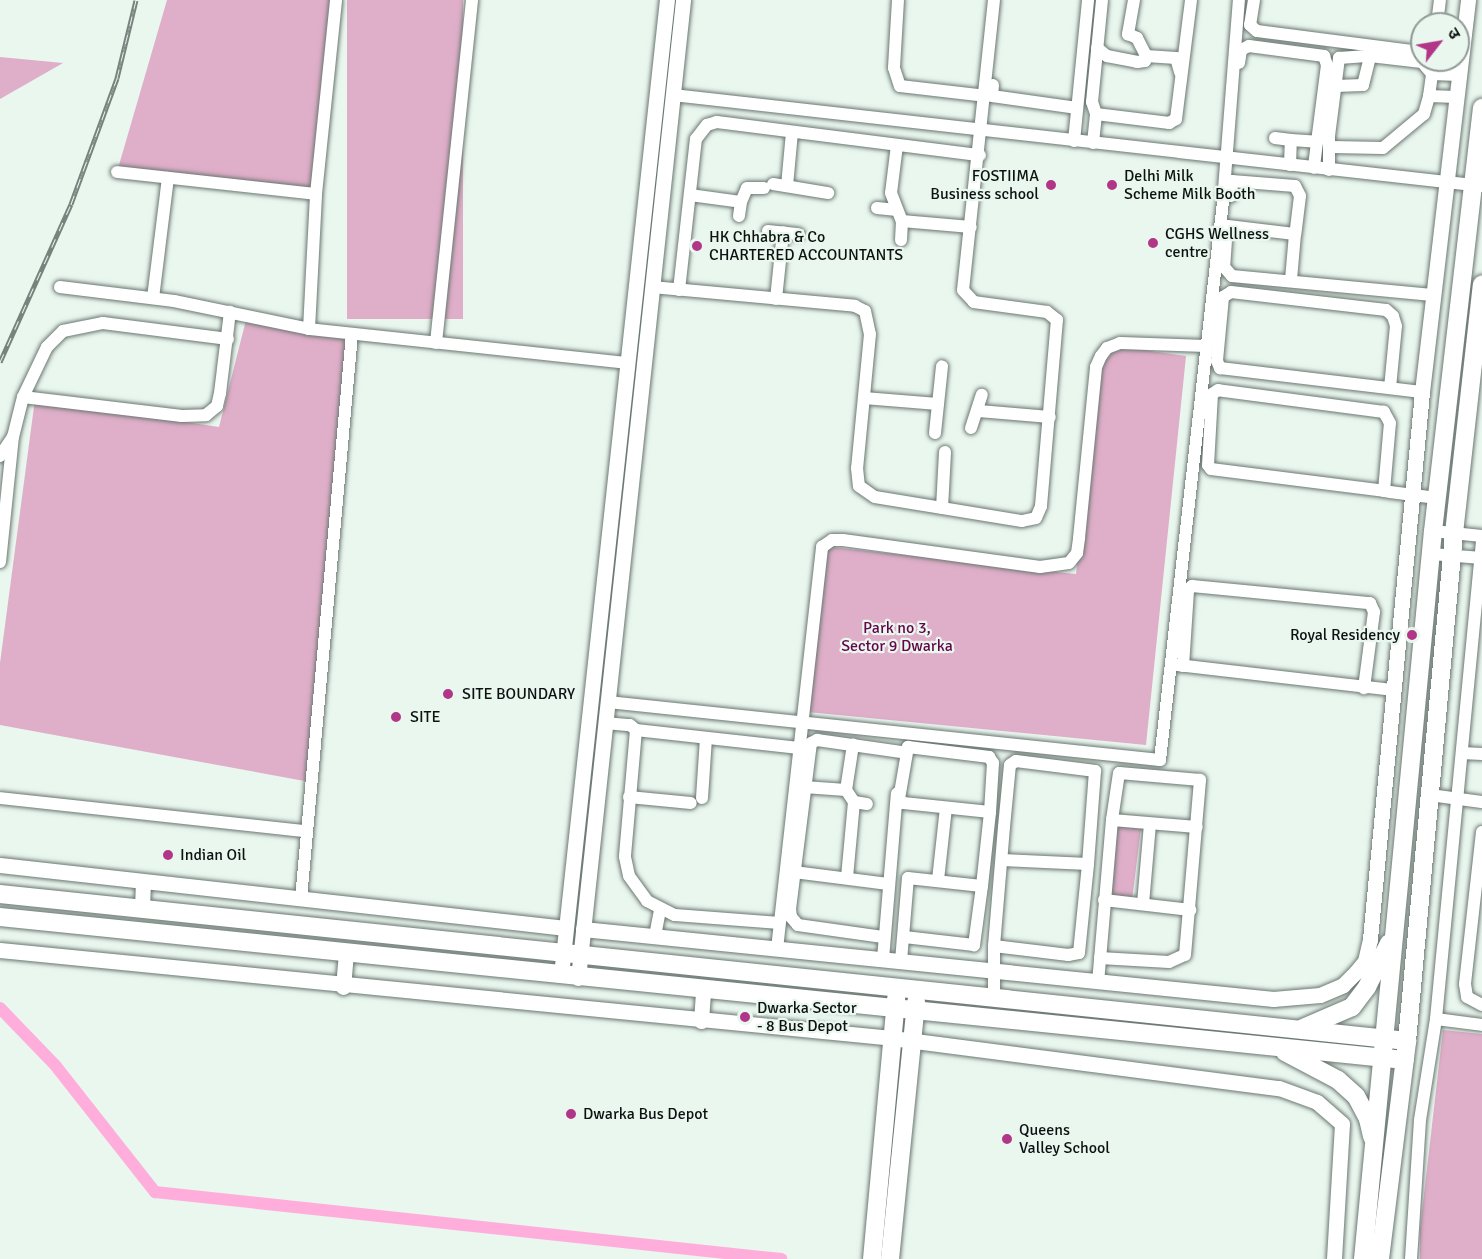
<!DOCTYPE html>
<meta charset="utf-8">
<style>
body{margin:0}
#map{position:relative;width:1482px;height:1259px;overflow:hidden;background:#e9f7ef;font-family:Signika,"Noto Sans Devanagari",sans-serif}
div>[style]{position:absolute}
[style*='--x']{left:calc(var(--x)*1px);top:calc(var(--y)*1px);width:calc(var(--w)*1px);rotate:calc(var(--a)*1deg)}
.green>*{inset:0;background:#dfaec9;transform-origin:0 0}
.canal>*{height:12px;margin:-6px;padding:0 6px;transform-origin:6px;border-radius:6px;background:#ffaedc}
.roads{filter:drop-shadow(0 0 2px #6b7771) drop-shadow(0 0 2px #6b7771)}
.minor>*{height:12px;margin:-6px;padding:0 6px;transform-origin:6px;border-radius:6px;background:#fff}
.tertiary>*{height:15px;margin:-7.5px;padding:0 7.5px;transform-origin:7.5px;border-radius:7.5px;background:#fff}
.secondary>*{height:18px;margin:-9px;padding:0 9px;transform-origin:9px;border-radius:9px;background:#fff}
.rail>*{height:5px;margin-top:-2.5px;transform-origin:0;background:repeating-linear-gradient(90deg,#e9f7ef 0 9px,#79837e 0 18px);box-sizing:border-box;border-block:2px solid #79837e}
.dots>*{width:16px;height:16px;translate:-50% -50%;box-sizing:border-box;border:3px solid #e9f7ef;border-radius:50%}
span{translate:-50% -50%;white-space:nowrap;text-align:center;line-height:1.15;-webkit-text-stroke:4.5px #e9f7ef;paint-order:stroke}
.poi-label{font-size:16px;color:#0d1210}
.right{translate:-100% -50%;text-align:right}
.left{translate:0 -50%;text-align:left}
.park-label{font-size:16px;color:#650549}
.north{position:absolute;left:1410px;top:12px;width:60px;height:60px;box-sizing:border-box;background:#e9f7ef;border:2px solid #919b96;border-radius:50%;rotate:59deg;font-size:16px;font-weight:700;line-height:24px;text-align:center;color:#0d1210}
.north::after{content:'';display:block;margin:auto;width:21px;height:27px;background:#b23688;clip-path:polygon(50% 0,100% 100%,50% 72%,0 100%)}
</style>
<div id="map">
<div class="green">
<div style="clip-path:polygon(167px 0,334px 0,316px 194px,117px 172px)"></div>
<div style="left:347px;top:0;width:116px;height:319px"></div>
<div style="clip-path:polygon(0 57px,63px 63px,0 99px)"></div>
<div style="clip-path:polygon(247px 316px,352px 334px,310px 782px,0 725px,0 663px,35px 399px,219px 427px)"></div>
<div style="clip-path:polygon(1101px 344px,1186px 356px,1146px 745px,807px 712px,822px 546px,1076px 574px)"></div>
<div style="left:1117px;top:826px;width:24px;height:69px;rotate:7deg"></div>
<div style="clip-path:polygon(1443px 1030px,1482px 1034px,1482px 1259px,1420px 1259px,1420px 1229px)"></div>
</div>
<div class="canal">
<div style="--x:0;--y:1008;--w:79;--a:46"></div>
<div style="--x:55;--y:1065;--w:162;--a:51.8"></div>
<div style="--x:155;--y:1192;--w:630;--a:6.11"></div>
</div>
<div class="roads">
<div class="minor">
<div style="--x:898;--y:0;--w:68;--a:93.4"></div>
<div style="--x:894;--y:68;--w:19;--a:72"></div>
<div style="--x:900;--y:86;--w:87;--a:6.6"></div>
<div style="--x:1134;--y:0;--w:35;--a:100"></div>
<div style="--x:1128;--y:34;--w:10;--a:24"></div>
<div style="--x:1137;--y:38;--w:20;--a:63"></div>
<div style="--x:1146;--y:56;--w:30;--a:4"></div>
<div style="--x:1176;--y:58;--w:15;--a:74"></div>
<div style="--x:1254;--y:0;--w:25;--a:99"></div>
<div style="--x:1250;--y:25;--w:9;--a:41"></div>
<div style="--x:1257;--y:31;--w:166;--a:7.3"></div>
<div style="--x:1437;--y:24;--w:24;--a:-83"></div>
<div style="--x:1097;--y:48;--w:13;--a:39"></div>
<div style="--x:1107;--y:56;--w:31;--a:11"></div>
<div style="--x:1137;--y:62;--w:8;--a:-7"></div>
<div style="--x:1145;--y:61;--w:5;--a:-79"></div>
<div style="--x:1239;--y:63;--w:13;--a:-81"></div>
<div style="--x:1241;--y:50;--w:9;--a:-27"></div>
<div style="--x:1249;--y:46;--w:76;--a:7.6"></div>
<div style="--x:1324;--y:56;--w:9;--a:72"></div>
<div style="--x:1327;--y:65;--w:78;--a:97.4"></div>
<div style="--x:993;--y:85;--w:11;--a:95"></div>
<div style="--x:992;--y:96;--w:86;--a:8"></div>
<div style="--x:1335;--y:86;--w:28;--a:-2"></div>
<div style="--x:1363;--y:85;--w:30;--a:-76"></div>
<div style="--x:673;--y:95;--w:814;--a:6.42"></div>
<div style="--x:1456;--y:97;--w:27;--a:-178"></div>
<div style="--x:1429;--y:96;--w:22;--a:-82"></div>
<div style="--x:1432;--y:74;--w:26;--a:2"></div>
<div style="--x:1096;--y:114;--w:74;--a:7"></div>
<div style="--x:1169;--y:123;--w:8;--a:-30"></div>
<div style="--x:1176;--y:119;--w:120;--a:-82.8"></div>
<div style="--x:1275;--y:138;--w:16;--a:7"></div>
<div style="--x:1074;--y:141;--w:142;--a:-84.3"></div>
<div style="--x:1093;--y:143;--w:29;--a:-84"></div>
<div style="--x:1096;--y:114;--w:13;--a:-108"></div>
<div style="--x:1092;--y:102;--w:102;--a:-84.4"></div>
<div style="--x:897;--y:145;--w:48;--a:97.1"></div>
<div style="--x:891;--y:193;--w:30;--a:69"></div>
<div style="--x:902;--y:221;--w:19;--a:93"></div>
<div style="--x:1332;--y:147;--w:51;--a:1.1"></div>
<div style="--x:1383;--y:148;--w:53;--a:-39.7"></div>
<div style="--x:1424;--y:114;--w:19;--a:-74"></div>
<div style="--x:1290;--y:165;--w:25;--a:-88"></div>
<div style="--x:1291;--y:140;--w:26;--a:4"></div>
<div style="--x:1317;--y:142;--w:26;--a:97"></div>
<div style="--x:1329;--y:170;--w:34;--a:-90"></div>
<div style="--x:1329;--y:136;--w:79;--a:-82.7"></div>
<div style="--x:1339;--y:58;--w:31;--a:-4"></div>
<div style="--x:1370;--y:56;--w:52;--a:6.6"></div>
<div style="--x:1422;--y:62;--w:16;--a:50"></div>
<div style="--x:117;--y:172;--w:200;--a:6.3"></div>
<div style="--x:773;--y:184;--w:56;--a:9.3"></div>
<div style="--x:787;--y:186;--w:54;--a:-84.7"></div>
<div style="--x:690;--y:195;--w:51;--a:7.8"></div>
<div style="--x:741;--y:202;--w:15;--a:-67"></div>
<div style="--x:747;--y:188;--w:17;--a:0"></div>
<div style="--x:1231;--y:196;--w:15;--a:-86"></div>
<div style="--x:1232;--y:181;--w:63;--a:4.5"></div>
<div style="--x:1295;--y:186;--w:11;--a:63"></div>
<div style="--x:1300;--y:196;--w:38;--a:97"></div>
<div style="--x:877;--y:208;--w:20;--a:6"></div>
<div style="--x:739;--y:216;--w:14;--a:-82"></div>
<div style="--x:902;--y:221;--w:69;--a:5"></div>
<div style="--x:1228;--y:226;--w:67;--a:6.8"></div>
<div style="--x:1295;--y:234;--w:46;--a:95"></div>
<div style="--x:768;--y:231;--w:31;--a:6"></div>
<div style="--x:1226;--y:240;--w:27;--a:94"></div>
<div style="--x:1224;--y:267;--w:12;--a:48"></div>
<div style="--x:1232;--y:276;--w:201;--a:5.4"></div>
<div style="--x:60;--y:287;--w:115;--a:7"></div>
<div style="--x:174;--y:301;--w:138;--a:11.7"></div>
<div style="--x:309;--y:329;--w:320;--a:6.1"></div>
<div style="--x:652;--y:287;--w:204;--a:5.3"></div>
<div style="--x:855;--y:306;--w:11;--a:27"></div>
<div style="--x:865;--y:311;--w:24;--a:78"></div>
<div style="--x:870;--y:334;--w:135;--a:95.5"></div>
<div style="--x:857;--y:468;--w:18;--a:84"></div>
<div style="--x:859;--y:486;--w:19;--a:35"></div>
<div style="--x:875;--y:497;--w:149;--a:9.3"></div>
<div style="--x:1022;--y:521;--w:14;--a:-12"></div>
<div style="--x:1036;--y:518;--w:13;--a:-67"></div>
<div style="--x:1041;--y:506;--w:187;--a:-85.1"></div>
<div style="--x:1057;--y:320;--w:13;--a:-141"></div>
<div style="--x:1047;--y:312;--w:74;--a:-172.2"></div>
<div style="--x:974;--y:302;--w:16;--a:-133"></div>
<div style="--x:963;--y:290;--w:292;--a:-83.9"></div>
<div style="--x:679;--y:290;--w:152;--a:-83.6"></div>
<div style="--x:696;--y:139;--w:18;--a:-52"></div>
<div style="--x:707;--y:125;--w:10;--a:-17"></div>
<div style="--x:717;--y:122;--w:265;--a:7.2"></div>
<div style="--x:153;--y:298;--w:121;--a:-82.9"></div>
<div style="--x:776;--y:299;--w:67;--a:-84"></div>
<div style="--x:309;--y:329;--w:135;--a:-87"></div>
<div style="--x:316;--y:194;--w:195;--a:-84.1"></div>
<div style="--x:436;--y:343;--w:345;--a:-84"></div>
<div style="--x:1390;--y:388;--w:62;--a:-84.5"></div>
<div style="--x:1396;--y:326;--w:10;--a:-107"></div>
<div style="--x:1393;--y:316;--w:9;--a:-139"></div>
<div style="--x:1386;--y:310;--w:156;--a:-173.4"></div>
<div style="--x:1231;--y:292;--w:9;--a:148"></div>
<div style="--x:1223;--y:297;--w:64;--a:95.4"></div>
<div style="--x:1217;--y:361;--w:8;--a:67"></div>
<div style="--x:1220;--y:368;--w:203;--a:6.8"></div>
<div style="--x:23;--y:397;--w:160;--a:6.8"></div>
<div style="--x:182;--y:416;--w:24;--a:-2"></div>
<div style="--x:206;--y:415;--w:14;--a:-39"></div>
<div style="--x:217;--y:406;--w:13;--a:-77"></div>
<div style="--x:220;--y:393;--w:82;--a:-83"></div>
<div style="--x:864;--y:398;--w:74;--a:4.6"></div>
<div style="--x:979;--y:411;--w:71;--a:4.8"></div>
<div style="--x:971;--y:428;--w:35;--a:-72"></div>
<div style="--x:935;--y:433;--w:67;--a:-84"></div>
<div style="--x:0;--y:456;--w:23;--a:-56"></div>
<div style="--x:1384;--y:491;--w:68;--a:-85"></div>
<div style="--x:1390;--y:423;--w:13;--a:-119"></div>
<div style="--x:1384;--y:412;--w:167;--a:-172.5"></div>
<div style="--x:1218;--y:390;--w:7;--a:146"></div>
<div style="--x:1212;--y:394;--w:71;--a:93.2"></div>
<div style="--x:1208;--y:465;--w:5;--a:53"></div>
<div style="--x:1211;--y:469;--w:174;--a:7.2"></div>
<div style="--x:1384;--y:491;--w:6;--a:9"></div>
<div style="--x:1390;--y:492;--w:47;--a:7.3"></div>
<div style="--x:942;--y:508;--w:56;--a:-86.9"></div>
<div style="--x:1433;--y:531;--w:49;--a:5.8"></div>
<div style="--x:1482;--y:541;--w:480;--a:95.5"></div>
<div style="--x:1436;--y:1019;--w:46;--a:7.4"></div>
<div style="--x:1432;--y:554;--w:50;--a:4.6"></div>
<div style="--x:0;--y:562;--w:126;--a:-84.1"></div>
<div style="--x:13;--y:437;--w:41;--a:-76"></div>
<div style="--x:23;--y:397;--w:55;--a:-64.4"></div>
<div style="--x:47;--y:347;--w:23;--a:-45"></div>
<div style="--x:63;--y:331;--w:41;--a:-11.3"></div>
<div style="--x:103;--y:323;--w:126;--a:7.3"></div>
<div style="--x:1177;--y:665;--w:217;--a:6.6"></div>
<div style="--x:1183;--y:666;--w:76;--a:-86.2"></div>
<div style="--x:1188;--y:590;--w:6;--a:-45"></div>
<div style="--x:1192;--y:586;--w:179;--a:5.5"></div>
<div style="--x:1370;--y:603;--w:10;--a:66"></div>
<div style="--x:1374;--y:612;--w:77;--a:97.5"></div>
<div style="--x:608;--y:702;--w:555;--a:6"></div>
<div style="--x:1160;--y:760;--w:562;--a:-83.56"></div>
<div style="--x:1223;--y:202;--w:203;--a:-85.5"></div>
<div style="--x:605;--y:723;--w:25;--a:5"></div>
<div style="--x:630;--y:725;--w:8;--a:40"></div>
<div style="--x:636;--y:730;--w:127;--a:95"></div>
<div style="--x:625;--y:857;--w:19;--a:78"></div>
<div style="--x:629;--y:876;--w:31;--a:54"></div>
<div style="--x:647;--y:901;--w:31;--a:27"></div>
<div style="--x:675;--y:915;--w:105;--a:4.4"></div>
<div style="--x:636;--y:730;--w:164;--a:6.3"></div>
<div style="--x:908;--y:747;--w:82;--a:7"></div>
<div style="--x:989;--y:757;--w:7;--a:56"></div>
<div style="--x:993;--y:763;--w:49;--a:93.5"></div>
<div style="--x:990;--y:812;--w:87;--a:-174.1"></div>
<div style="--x:903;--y:803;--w:6;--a:-135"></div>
<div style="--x:899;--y:799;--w:53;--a:-80.2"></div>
<div style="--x:1462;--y:753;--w:20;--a:3"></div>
<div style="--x:804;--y:787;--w:42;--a:4.1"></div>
<div style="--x:846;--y:790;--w:46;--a:-81.2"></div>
<div style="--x:846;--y:790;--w:14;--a:56"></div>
<div style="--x:854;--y:802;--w:76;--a:95.3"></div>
<div style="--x:1430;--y:795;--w:52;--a:7.7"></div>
<div style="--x:629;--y:797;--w:62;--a:5.5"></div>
<div style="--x:0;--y:798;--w:306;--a:6.2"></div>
<div style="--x:702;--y:798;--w:60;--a:-86.2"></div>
<div style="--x:854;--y:802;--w:13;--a:9"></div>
<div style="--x:1482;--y:832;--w:153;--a:96.4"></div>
<div style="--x:1465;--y:984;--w:13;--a:81"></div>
<div style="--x:1467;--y:997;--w:17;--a:28"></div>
<div style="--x:794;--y:872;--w:95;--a:7.3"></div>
<div style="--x:938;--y:880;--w:72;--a:-83.7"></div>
<div style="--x:982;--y:886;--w:74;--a:-83.8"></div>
<div style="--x:301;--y:899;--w:567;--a:-84.84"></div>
<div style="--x:1104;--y:900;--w:87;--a:6.6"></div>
<div style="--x:1143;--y:904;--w:80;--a:-85"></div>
<div style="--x:655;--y:936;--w:26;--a:-79"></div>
<div style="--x:883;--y:937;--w:86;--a:-172"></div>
<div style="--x:798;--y:925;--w:11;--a:-131"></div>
<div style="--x:791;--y:917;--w:8;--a:-97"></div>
<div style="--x:790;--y:909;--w:167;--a:-82.8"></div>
<div style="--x:811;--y:743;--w:7;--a:-27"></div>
<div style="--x:817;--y:740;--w:85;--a:8.1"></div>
<div style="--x:994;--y:946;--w:75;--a:6.9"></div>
<div style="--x:1068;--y:955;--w:11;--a:-10"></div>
<div style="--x:1079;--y:953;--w:89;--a:-84.2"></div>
<div style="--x:777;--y:949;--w:405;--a:-83.6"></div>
<div style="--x:822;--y:547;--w:12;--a:-35"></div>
<div style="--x:832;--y:540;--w:11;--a:0"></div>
<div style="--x:843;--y:540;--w:199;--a:7.8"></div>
<div style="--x:1040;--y:567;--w:29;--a:-8"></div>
<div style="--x:1069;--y:563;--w:13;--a:-51"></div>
<div style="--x:1077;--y:553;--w:15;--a:-82"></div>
<div style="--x:1079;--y:538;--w:172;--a:-84.3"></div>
<div style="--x:1096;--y:367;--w:12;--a:-66"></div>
<div style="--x:1101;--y:356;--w:10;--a:-53"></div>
<div style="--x:1107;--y:348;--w:14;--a:-21"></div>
<div style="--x:1120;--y:343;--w:87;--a:2"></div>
<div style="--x:1100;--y:958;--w:69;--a:3.3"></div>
<div style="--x:1169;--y:962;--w:17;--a:-24"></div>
<div style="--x:1185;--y:955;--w:176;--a:-85.1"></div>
<div style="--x:1200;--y:780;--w:81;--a:-175.1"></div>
<div style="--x:1119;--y:773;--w:48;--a:98.5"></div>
<div style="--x:883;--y:959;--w:166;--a:-85.2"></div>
<div style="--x:901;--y:961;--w:83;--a:-85.2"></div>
<div style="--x:908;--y:878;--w:74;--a:6.2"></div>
<div style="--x:982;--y:886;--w:60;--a:97.7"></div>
<div style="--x:974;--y:945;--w:70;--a:-173.5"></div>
<div style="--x:1098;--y:983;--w:164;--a:-85.1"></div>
<div style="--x:1112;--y:820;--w:85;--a:4.7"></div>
<div style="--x:994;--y:1000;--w:54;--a:-90"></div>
<div style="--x:994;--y:946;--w:119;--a:-85.2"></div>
<div style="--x:1004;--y:827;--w:62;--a:-84.5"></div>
<div style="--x:1010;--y:765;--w:7;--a:-34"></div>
<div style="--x:1016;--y:761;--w:80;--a:7.2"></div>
<div style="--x:1095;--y:771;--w:93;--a:94.3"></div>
<div style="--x:1088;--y:864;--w:86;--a:-177.3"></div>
<div style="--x:1411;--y:1259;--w:139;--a:-86.3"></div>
<div style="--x:1420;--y:1120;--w:102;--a:-81"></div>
</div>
<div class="tertiary">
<div style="--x:0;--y:865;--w:569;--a:6.35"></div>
<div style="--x:142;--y:909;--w:27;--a:-88"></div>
<div style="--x:583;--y:929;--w:694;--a:5.79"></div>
<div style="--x:1273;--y:999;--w:47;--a:-4.9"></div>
<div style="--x:1320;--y:995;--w:25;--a:-23"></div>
<div style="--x:1343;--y:985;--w:18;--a:-45"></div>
<div style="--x:1356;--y:972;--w:14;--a:-51"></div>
<div style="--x:1365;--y:961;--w:23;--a:-77"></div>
<div style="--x:1370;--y:939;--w:549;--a:-84.57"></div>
<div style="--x:1422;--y:392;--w:395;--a:-83.3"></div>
<div style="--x:0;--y:950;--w:896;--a:5.63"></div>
<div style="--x:892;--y:1038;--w:390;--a:7.4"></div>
<div style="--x:1279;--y:1088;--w:40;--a:20.2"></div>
<div style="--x:1317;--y:1102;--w:33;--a:41"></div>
<div style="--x:1342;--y:1124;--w:135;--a:93.4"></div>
<div style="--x:561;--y:975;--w:981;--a:-83.8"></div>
<div style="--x:578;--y:978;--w:984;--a:-83.87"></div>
<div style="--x:343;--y:987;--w:34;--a:-85"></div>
<div style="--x:701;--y:1021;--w:31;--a:-86"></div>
</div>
<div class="secondary">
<div style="--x:0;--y:894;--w:1415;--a:5.96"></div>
<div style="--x:0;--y:917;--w:1412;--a:5.81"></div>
<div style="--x:1303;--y:1028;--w:53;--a:-23.2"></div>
<div style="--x:1352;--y:1007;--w:25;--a:-53"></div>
<div style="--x:1367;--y:987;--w:49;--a:-63.4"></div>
<div style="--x:1285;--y:1052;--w:60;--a:27.8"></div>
<div style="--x:1338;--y:1080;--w:24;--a:42"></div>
<div style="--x:1356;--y:1096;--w:26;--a:62"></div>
<div style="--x:1368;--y:1119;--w:18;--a:77"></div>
<div style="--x:872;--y:1259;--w:262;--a:-84.7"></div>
<div style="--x:890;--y:1259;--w:258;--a:-84.2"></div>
<div style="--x:1363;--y:1259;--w:731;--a:-84.51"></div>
<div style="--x:1433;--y:531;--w:426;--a:-83.4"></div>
<div style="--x:1380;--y:1259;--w:220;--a:-82.9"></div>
<div style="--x:1407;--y:1041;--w:510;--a:-84.71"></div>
<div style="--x:1454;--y:533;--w:250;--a:-83.6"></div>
</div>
</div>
<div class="rail">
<div style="--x:0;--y:362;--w:173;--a:-65.8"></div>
<div style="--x:71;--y:204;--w:134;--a:-69.9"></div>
<div style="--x:117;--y:78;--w:80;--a:-76.3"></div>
</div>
<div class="dots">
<div style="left:1051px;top:185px;background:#b23688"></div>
<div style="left:1112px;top:185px;background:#b23688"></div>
<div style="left:1153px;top:243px;background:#b23688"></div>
<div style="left:697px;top:246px;background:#b23688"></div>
<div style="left:1412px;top:635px;background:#b23688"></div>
<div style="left:448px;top:694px;background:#b23688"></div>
<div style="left:396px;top:717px;background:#b23688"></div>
<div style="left:168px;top:855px;background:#b23688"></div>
<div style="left:745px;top:1017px;background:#b23688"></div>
<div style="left:571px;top:1114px;background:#b23688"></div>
<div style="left:1007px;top:1139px;background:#b23688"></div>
</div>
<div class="poi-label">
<span class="right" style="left:1039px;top:185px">FOSTIIMA<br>Business school</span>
<span class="left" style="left:1124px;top:185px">Delhi Milk<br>Scheme Milk Booth</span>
<span class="left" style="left:1165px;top:243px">CGHS Wellness<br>centre</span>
<span class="left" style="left:709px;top:246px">HK Chhabra &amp; Co<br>CHARTERED ACCOUNTANTS</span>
<span class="right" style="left:1400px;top:635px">Royal Residency</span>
<span class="left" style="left:462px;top:694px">SITE BOUNDARY</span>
<span class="left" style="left:410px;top:717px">SITE</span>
<span class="left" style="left:180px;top:855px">Indian Oil</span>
<span class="left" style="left:757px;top:1017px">Dwarka Sector<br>- 8 Bus Depot</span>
<span class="left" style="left:583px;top:1114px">Dwarka Bus Depot</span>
<span class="left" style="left:1019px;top:1139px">Queens<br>Valley School</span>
</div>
<div class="park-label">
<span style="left:897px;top:637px">Park no 3,<br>Sector 9 Dwarka</span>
</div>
<div class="north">उ</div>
</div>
